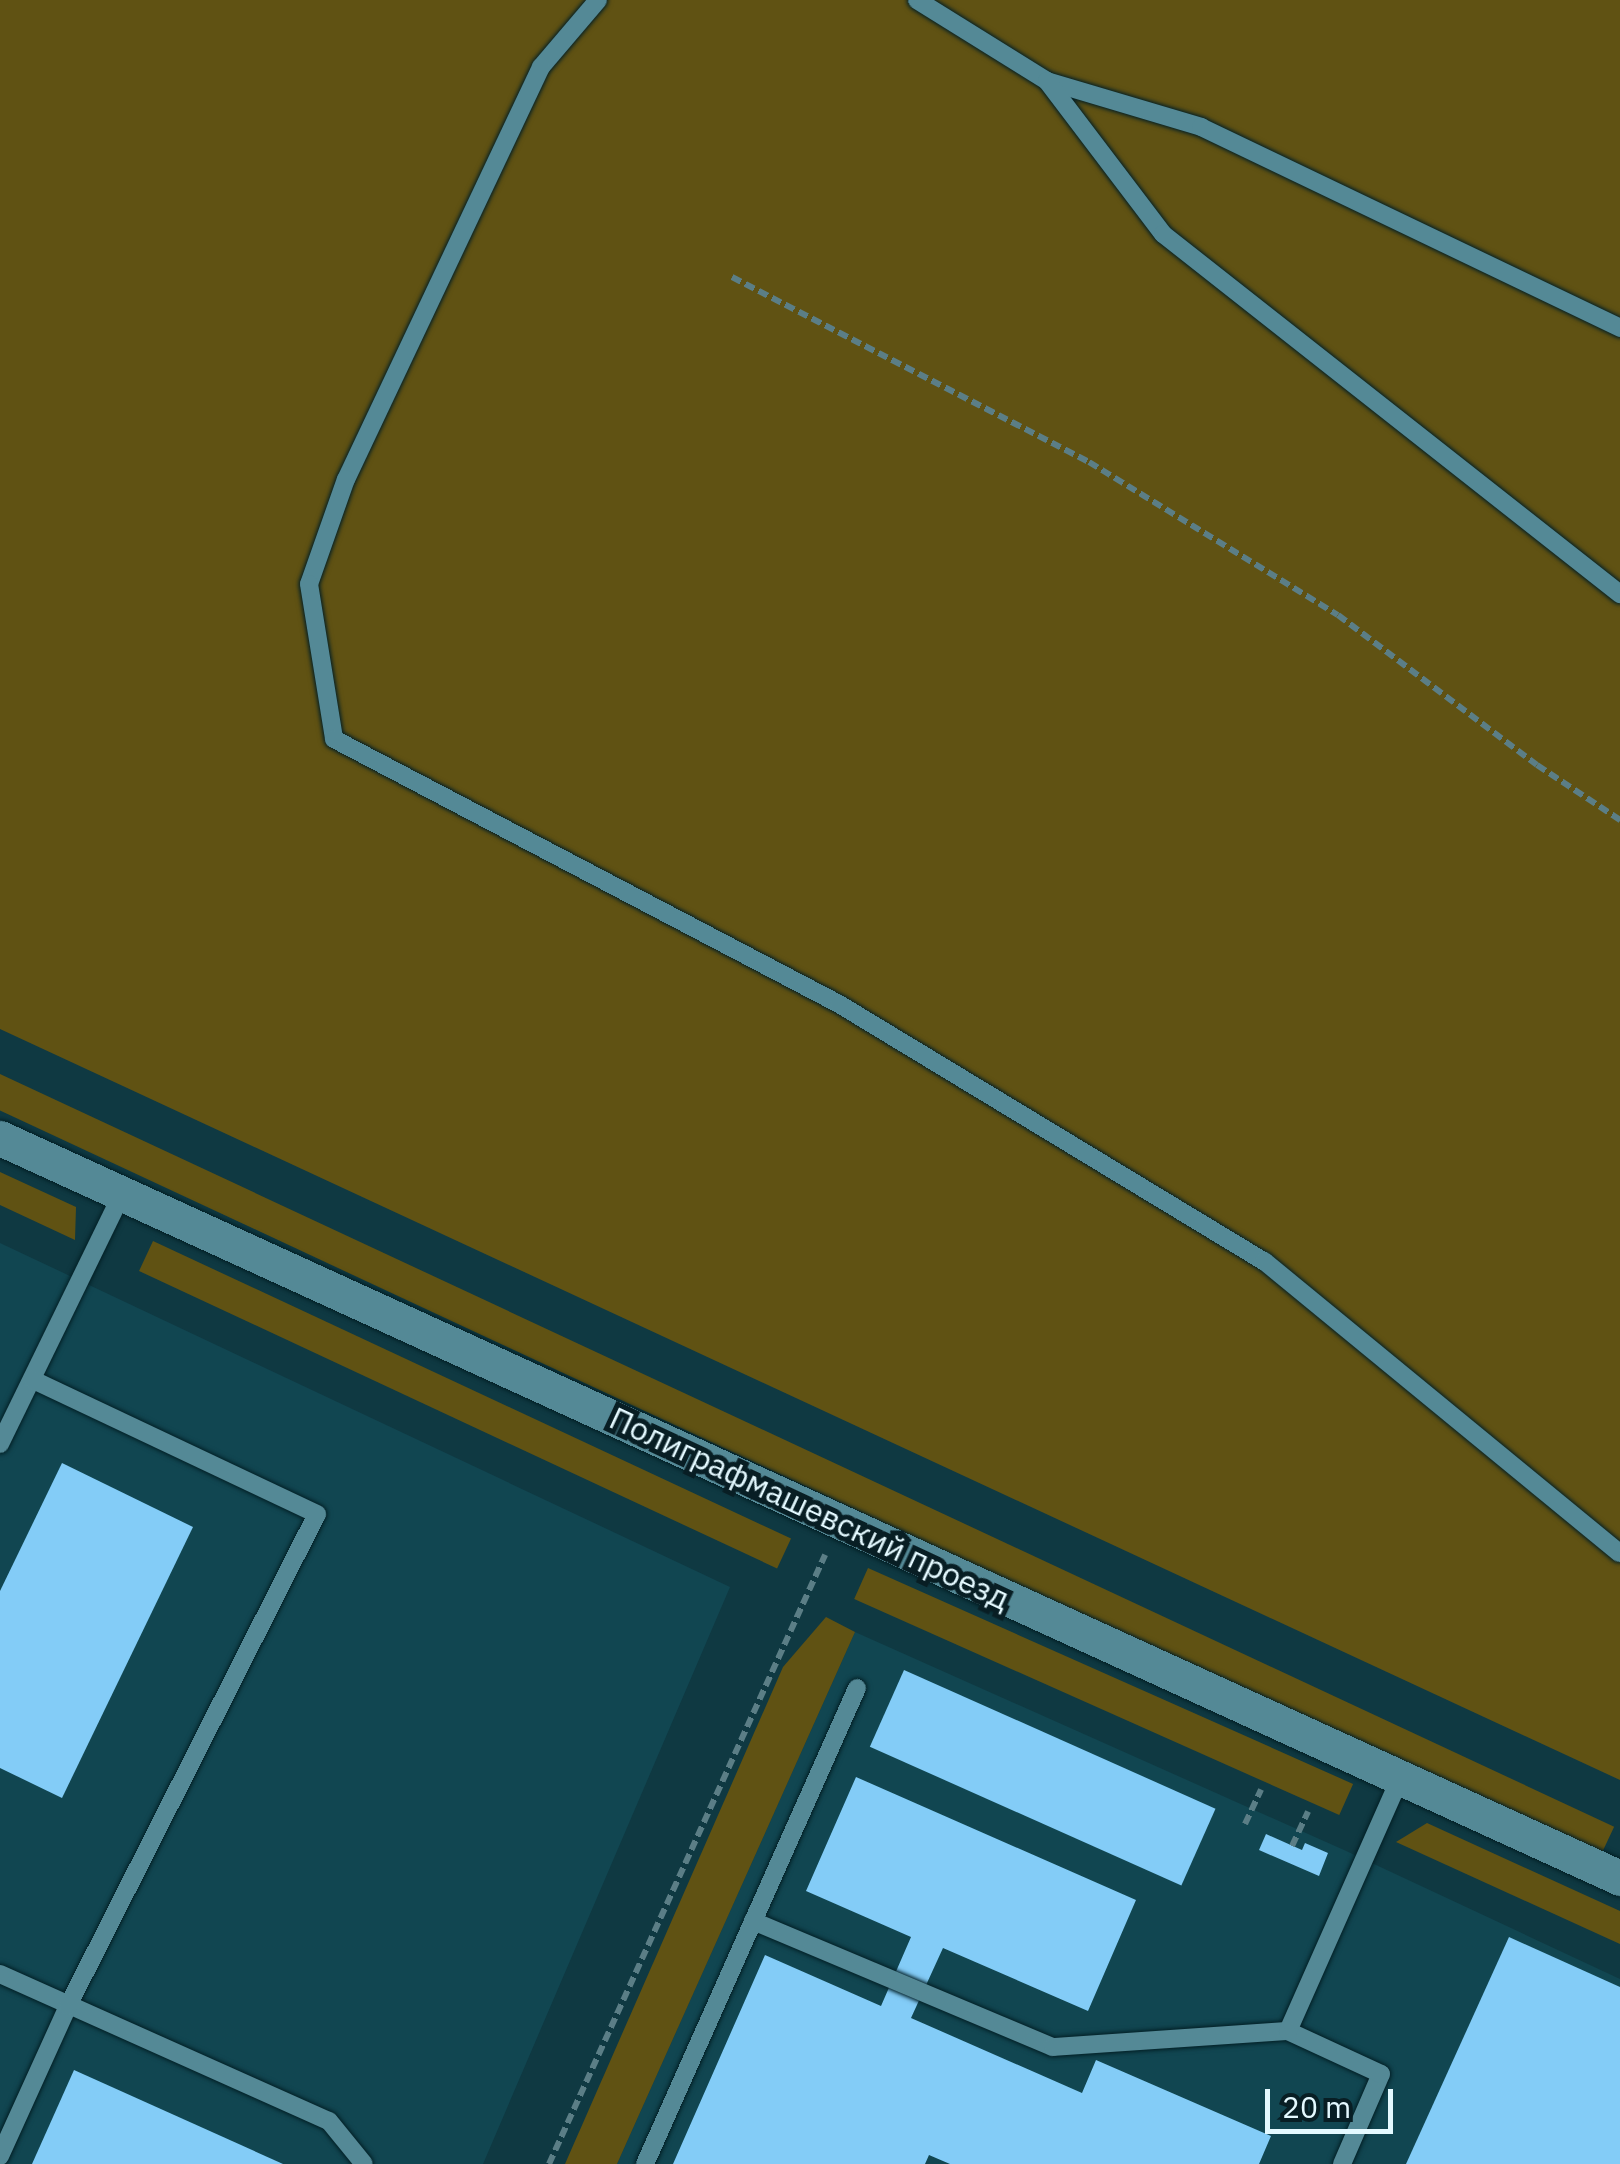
<!DOCTYPE html>
<meta charset="utf-8">
<style>
body{margin:0}
#map{position:relative;width:1620px;height:2164px;overflow:hidden;background:#0f3942;font-family:"IBM Plex Sans",sans-serif}
div>[style]{position:absolute}
[style*='--x']{left:calc(var(--x)*1px);top:calc(var(--y)*1px);width:calc(var(--w)*1px);rotate:calc(var(--a)*1deg)}
.built>*{inset:0;background:#114651}
.green>*{inset:0;background:#605213;transform-origin:0 0}
.building>*{inset:0;background:#83ccf7;transform-origin:0 0}
.path>*{height:6px;margin-top:-3px;transform-origin:0;background:repeating-linear-gradient(90deg,#5b7e86 0 10px,transparent 0 15px)}
.roads{filter:drop-shadow(0 0 2px #031f25) drop-shadow(0 0 2px #031f25)}
.lane>*{height:18px;margin:-9px;padding:0 9px;transform-origin:9px;border-radius:9px;background:#548996}
.street>*{height:35px;margin:-17.5px;padding:0 17.5px;transform-origin:17.5px;border-radius:17.5px;background:#548996}
span{translate:-50% -50%;white-space:nowrap;text-align:center;line-height:1.15;-webkit-text-stroke:10px #081e24;paint-order:stroke}
.street-label{font-size:32px;color:#e4f9ff}
.scale{position:absolute;left:1265px;top:2089px;width:128px;height:45px;box-sizing:border-box;border:5px solid #e4f9ff;border-top:0;padding-left:12px;font-size:30px;line-height:35px;white-space:nowrap;color:#e4f9ff;-webkit-text-stroke:8px #081e24;paint-order:stroke}
</style>
<div id="map">
<div class="built">
<div style="clip-path:polygon(0 1243px,730px 1587px,483px 2164px,0 2164px)"></div>
<div style="clip-path:polygon(855px 1632px,1344px 1850px,1620px 1979px,1620px 2164px,617px 2164px)"></div>
</div>
<div class="green">
<div style="clip-path:polygon(0 0,1620px 0,1620px 1780px,0 1029px)"></div>
<div style="left:0;top:1074px;width:1781px;height:33px;rotate:25deg"></div>
<div style="clip-path:polygon(0 1172px,76px 1207px,75px 1240px,0 1205px)"></div>
<div style="left:153px;top:1241px;width:704px;height:33px;rotate:25deg"></div>
<div style="left:868px;top:1568px;width:531px;height:34px;rotate:24deg"></div>
<div style="clip-path:polygon(826px 1617px,855px 1632px,617px 2164px,565px 2164px,783px 1667px)"></div>
<div style="clip-path:polygon(1427px 1823px,1620px 1911px,1620px 1944px,1396px 1842px)"></div>
</div>
<div class="building">
<div style="clip-path:polygon(62px 1463px,193px 1527px,62px 1798px,0 1768px,0 1591px)"></div>
<div style="left:904px;top:1670px;width:341px;height:84px;rotate:24deg"></div>
<div style="clip-path:polygon(856px 1777px,1136px 1900px,1088px 2011px,943px 1948px,911px 2018px,1082px 2093px,1096px 2060px,1271px 2136px,1259px 2164px,950px 2164px,929px 2155px,925px 2164px,673px 2164px,765px 1955px,881px 2006px,911px 1937px,806px 1891px)"></div>
<div style="clip-path:polygon(1266px 1834px,1302px 1850px,1305px 1843px,1328px 1853px,1319px 1876px,1259px 1850px)"></div>
<div style="clip-path:polygon(1509px 1937px,1620px 1987px,1620px 2164px,1406px 2164px)"></div>
<div style="clip-path:polygon(74px 2070px,283px 2164px,32px 2164px)"></div>
</div>
<div class="path">
<div style="--x:732;--y:277;--w:402;--a:27.4"></div>
<div style="--x:1089;--y:462;--w:292;--a:31.6"></div>
<div style="--x:1338;--y:615;--w:249;--a:37"></div>
<div style="--x:1537;--y:765;--w:100;--a:33.5"></div>
<div style="--x:1245;--y:1824;--w:38;--a:-65"></div>
<div style="--x:1292;--y:1846;--w:38;--a:-65"></div>
<div style="--x:549;--y:2164;--w:669;--a:-65.62"></div>
</div>
<div class="roads">
<div class="lane">
<div style="--x:598;--y:0;--w:88;--a:130.4"></div>
<div style="--x:541;--y:67;--w:456;--a:115.3"></div>
<div style="--x:346;--y:479;--w:111;--a:109.4"></div>
<div style="--x:309;--y:584;--w:157;--a:80.8"></div>
<div style="--x:334;--y:739;--w:570;--a:27.69"></div>
<div style="--x:839;--y:1004;--w:497;--a:31.2"></div>
<div style="--x:1264;--y:1261;--w:460;--a:39.4"></div>
<div style="--x:917;--y:0;--w:153;--a:31.9"></div>
<div style="--x:1047;--y:81;--w:161;--a:16.6"></div>
<div style="--x:1201;--y:127;--w:465;--a:25.6"></div>
<div style="--x:1047;--y:81;--w:192;--a:52.8"></div>
<div style="--x:1163;--y:234;--w:582;--a:38.23"></div>
<div style="--x:0;--y:1444;--w:278;--a:-64"></div>
<div style="--x:753;--y:1921;--w:325;--a:22.8"></div>
<div style="--x:1053;--y:2047;--w:236;--a:-3.9"></div>
<div style="--x:0;--y:1974;--w:360;--a:24.1"></div>
<div style="--x:329;--y:2121;--w:55;--a:50.9"></div>
<div style="--x:0;--y:2156;--w:165;--a:-65.6"></div>
<div style="--x:68;--y:2006;--w:551;--a:-63.16"></div>
<div style="--x:317;--y:1514;--w:315;--a:-154.7"></div>
<div style="--x:645;--y:2164;--w:521;--a:-65.99"></div>
<div style="--x:1342;--y:2164;--w:98;--a:-66.6"></div>
<div style="--x:1381;--y:2074;--w:102;--a:-155.2"></div>
<div style="--x:1288;--y:2031;--w:277;--a:-66.1"></div>
</div>
<div class="street">
<div style="--x:0;--y:1138;--w:1781;--a:24.55"></div>
</div>
</div>
<div class="street-label">
<span style="left:810px;top:1508px;rotate:25deg">Полиграфмашевский проезд</span>
</div>
<div class="scale">20 m</div>
</div>
